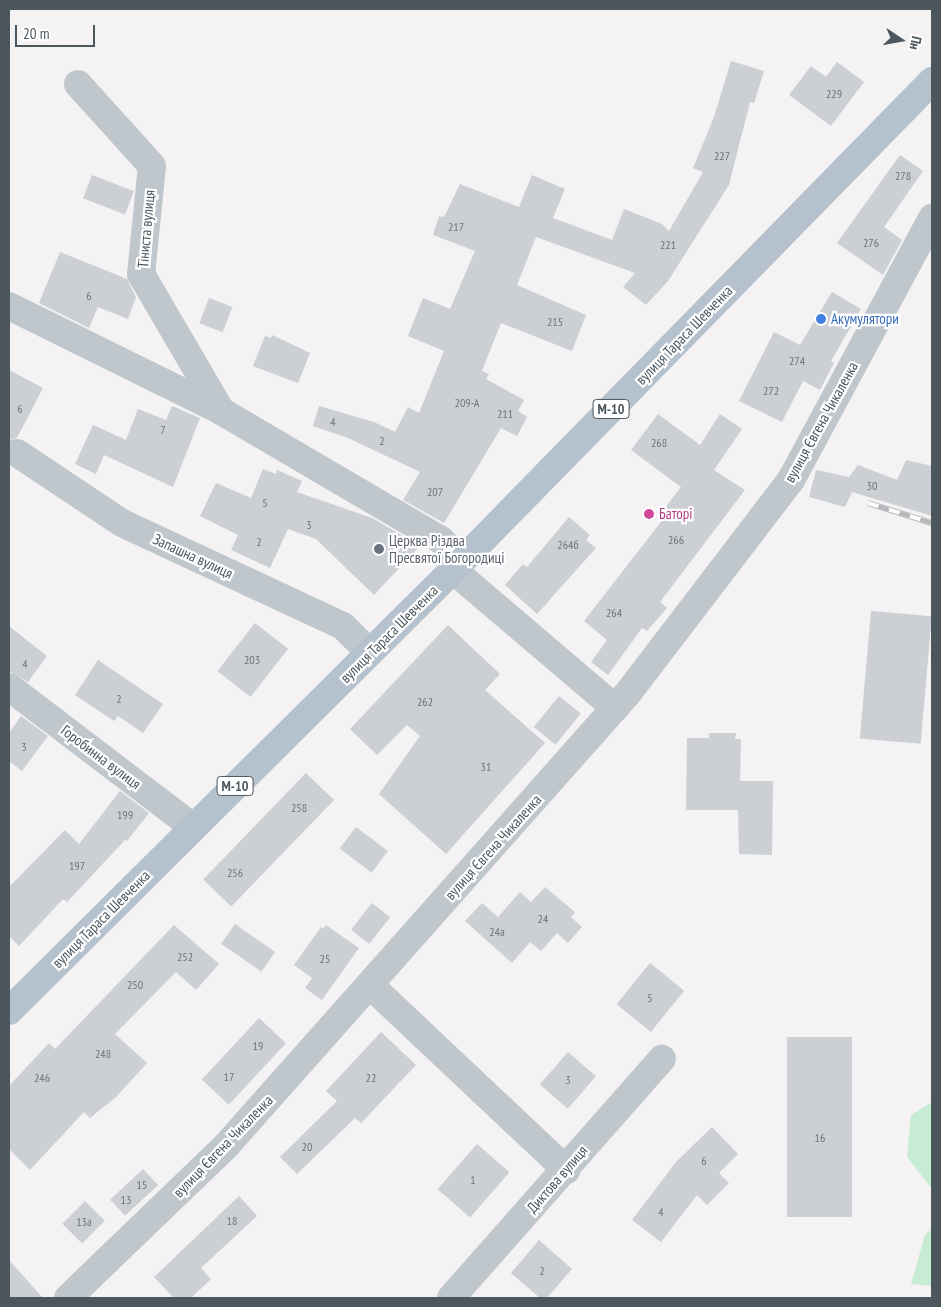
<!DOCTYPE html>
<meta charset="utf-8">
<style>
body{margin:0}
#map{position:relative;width:941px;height:1307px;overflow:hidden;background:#f4f2f2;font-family:"PT Sans Narrow",sans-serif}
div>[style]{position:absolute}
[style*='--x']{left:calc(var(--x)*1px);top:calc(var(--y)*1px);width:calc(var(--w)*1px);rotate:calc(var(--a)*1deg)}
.green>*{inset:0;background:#c6ecd3}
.building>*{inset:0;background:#cccfd3;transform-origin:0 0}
.street>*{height:28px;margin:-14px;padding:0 14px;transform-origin:14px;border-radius:14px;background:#bfc7cd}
.primary>*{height:28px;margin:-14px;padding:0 14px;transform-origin:14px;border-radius:14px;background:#b5c2cd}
.rail>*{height:5.5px;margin-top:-2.75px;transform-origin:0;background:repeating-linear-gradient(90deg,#fff 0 11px,#b5b8bb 0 22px);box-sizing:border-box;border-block:1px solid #b5b8bb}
.dots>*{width:14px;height:14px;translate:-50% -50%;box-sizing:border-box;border:2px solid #fff;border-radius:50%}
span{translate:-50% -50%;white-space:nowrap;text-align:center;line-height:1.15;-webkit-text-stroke:4.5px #fff;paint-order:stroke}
.number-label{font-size:12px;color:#6c747a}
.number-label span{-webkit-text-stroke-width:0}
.shield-label span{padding:1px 4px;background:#fff;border:1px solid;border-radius:4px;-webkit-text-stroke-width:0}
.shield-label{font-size:14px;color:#4c565d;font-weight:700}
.street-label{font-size:15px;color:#4c565d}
.shop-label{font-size:15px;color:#366cbe}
.left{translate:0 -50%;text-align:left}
.hotel-label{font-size:15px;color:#b23c85}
.worship-label{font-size:15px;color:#5b616d}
.frame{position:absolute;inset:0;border:10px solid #4c565d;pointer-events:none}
.north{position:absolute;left:876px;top:15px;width:50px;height:50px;-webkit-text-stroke:4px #fff;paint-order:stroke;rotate:102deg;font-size:14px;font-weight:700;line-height:20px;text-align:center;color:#4c565d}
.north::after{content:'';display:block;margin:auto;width:18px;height:22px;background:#4c565d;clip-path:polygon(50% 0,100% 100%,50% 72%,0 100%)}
.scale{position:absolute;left:15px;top:25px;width:80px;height:22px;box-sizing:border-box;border:2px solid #4c565d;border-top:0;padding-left:6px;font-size:15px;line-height:18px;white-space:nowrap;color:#4c565d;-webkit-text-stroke:4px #fff;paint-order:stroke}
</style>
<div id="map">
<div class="green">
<div style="clip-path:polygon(932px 1102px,932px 1189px,907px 1157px,911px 1115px)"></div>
<div style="clip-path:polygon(932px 1229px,932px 1286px,911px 1284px,925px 1235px)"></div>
</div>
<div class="building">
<div style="clip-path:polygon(731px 61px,764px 71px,754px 103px,750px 102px,729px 185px,668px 281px,646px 305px,623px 287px,635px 273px,536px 237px,517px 285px,586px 315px,572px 351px,501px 323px,482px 371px,489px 374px,486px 379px,524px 400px,518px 411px,527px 417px,517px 436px,501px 428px,444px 523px,403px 500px,420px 472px,348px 438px,313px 426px,319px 406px,374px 422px,395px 432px,408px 407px,419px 413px,444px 351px,408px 336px,423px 298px,450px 309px,475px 251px,433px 235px,439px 216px,444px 217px,460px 184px,519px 207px,532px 175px,565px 189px,553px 218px,612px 240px,624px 209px,662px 224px,669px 231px,703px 172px,693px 168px,714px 117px)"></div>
<div style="clip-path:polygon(837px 62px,864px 82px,831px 126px,789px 95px,811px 66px,826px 77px)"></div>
<div style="clip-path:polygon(900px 155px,923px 171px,884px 227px,902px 240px,883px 275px,837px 243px)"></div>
<div style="left:92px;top:175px;width:45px;height:25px;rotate:21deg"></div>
<div style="clip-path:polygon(60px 252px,127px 279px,136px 297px,128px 319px,98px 307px,89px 328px,39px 303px)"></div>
<div style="clip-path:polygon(832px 292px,861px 309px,831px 361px,834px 363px,820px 390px,803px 381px,782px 422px,739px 401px,774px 332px,800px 345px)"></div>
<div style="left:209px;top:298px;width:25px;height:27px;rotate:21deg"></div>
<div style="clip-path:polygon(272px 335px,310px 353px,298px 383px,253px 366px,265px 336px,271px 338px)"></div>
<div style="clip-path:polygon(9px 370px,43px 388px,17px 438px,9px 440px)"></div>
<div style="clip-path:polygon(172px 406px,200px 418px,173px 487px,104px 455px,96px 474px,75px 464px,93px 425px,126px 440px,138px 409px,166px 420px)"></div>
<div style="clip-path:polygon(658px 414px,700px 445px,720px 414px,742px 429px,714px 470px,745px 490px,660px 602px,667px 608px,647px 631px,642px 628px,608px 675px,591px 662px,607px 640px,584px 621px,664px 518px,660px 514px,681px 487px,631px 450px)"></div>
<div style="clip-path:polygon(906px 460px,932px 466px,932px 516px,852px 492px,845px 507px,809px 497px,816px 470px,849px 477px,858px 465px,897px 480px)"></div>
<div style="clip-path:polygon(263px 469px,276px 474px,277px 470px,302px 481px,297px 492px,372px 518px,420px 546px,374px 595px,316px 539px,288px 529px,270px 568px,231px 550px,238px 535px,200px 516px,216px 483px,251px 498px)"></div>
<div style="clip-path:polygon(569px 517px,590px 535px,586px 540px,596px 548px,537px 614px,505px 585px,523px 564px,527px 567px)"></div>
<div style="left:871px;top:611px;width:61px;height:128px;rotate:5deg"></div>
<div style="left:255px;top:623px;width:42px;height:61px;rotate:38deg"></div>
<div style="clip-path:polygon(448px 625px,500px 674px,485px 690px,545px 743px,446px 854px,379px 794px,420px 736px,407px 725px,377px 755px,350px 729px)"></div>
<div style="clip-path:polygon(9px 626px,47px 656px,28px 682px,9px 671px)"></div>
<div style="clip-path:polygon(98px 660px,163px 704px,143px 733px,118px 716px,114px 721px,75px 695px)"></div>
<div style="left:559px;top:696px;width:28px;height:40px;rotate:39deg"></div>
<div style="clip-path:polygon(21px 716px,48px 736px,22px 771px,9px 761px,9px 733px)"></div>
<div style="clip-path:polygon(709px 733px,736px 733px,735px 739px,741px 739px,740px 781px,773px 781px,772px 855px,739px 854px,738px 810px,686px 810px,687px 738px,709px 738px)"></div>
<div style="left:306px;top:773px;width:39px;height:148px;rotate:44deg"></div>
<div style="clip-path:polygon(120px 791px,149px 813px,127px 841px,125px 840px,67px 902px,63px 899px,19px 946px,9px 936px,9px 887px,65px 830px,79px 844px)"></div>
<div style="left:356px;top:827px;width:40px;height:27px;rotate:37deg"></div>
<div style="clip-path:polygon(545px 887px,575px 912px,571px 917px,582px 927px,568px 943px,557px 933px,541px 951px,530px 942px,512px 963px,465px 921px,482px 903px,498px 917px,520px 892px,531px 902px)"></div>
<div style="left:372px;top:903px;width:23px;height:34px;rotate:38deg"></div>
<div style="left:235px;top:924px;width:49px;height:24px;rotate:35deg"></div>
<div style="clip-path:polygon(174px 925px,219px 964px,196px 990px,176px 972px,115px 1034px,147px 1063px,116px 1097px,90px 1118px,84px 1112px,30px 1170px,9px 1149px,9px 1086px,49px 1043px,55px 1049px)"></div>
<div style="clip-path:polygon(326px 925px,359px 948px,322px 1000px,305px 988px,312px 978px,294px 965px,321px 927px,323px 929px)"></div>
<div style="left:650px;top:963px;width:44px;height:53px;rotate:39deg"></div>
<div style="left:259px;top:1018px;width:37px;height:84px;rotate:43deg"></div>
<div style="clip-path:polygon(381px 1032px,416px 1065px,361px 1123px,355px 1118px,297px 1174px,280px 1157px,337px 1101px,326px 1091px)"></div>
<div style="left:852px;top:1037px;width:180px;height:65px;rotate:90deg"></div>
<div style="left:568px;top:1052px;width:37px;height:43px;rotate:41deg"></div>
<div style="clip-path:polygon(712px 1127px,738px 1154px,719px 1173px,729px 1183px,707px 1205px,697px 1195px,661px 1242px,632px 1220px,676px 1162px)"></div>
<div style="left:477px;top:1144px;width:43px;height:60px;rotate:41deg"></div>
<div style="left:143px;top:1169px;width:22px;height:45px;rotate:47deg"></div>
<div style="clip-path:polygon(239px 1196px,257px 1216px,201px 1268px,211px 1279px,191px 1298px,174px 1298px,154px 1277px)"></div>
<div style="left:85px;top:1201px;width:28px;height:32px;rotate:45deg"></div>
<div style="clip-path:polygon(539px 1240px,572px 1269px,547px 1298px,540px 1298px,511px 1273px)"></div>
<div style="clip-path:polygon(9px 1260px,43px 1298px,9px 1298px)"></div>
</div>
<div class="street">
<div style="--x:78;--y:84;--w:110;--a:47.9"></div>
<div style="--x:152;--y:166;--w:109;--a:95.8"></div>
<div style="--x:141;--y:274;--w:159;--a:59.7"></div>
<div style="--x:9;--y:306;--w:237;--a:26.3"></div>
<div style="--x:221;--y:411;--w:255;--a:30.4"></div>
<div style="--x:441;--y:540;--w:29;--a:44"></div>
<div style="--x:17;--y:453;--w:126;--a:33.7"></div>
<div style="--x:122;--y:523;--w:244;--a:25"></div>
<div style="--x:343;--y:626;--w:38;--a:45"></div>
<div style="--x:453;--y:570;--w:213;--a:40.4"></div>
<div style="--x:9;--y:687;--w:231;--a:37.3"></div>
<div style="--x:370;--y:985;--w:270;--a:43.3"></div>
<div style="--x:68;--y:1298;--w:219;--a:-43.9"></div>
<div style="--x:226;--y:1146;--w:606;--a:-48.41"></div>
<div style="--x:628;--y:693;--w:268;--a:-52.6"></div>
<div style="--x:791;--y:480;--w:298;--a:-61.7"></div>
<div style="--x:451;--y:1298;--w:319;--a:-48.6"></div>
</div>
<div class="primary">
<div style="--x:9;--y:1011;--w:626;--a:-44.81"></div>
<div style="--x:453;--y:570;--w:685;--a:-45.59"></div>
</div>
<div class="rail">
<div style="--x:868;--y:503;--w:67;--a:17.4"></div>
</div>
<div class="dots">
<div style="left:821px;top:319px;background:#3f7fe0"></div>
<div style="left:649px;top:514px;background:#d1479c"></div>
<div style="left:379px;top:549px;background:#6b7280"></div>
</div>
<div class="number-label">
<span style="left:834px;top:94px">229</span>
<span style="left:722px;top:156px">227</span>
<span style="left:903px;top:176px">278</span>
<span style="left:456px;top:227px">217</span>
<span style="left:871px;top:243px">276</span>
<span style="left:668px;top:245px">221</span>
<span style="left:89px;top:296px">6</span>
<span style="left:555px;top:322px">215</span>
<span style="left:797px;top:361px">274</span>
<span style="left:771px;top:391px">272</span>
<span style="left:467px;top:403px">209-А</span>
<span style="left:20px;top:409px">6</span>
<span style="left:505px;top:414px">211</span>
<span style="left:333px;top:422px">4</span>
<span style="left:163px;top:430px">7</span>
<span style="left:382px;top:441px">2</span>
<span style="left:659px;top:443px">268</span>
<span style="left:872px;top:486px">30</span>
<span style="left:435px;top:492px">207</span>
<span style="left:265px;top:503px">5</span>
<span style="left:309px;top:525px">3</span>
<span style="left:676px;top:540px">266</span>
<span style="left:259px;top:542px">2</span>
<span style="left:568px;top:545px">264б</span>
<span style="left:614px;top:613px">264</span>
<span style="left:252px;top:660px">203</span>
<span style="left:25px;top:664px">4</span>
<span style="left:119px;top:699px">2</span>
<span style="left:425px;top:702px">262</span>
<span style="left:24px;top:747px">3</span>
<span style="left:486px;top:767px">31</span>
<span style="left:299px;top:808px">258</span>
<span style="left:125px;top:815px">199</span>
<span style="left:77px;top:866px">197</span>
<span style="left:235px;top:873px">256</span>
<span style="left:543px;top:919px">24</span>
<span style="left:497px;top:932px">24а</span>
<span style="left:185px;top:957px">252</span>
<span style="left:325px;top:959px">25</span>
<span style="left:135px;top:985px">250</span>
<span style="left:650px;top:998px">5</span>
<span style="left:258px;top:1046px">19</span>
<span style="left:103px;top:1054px">248</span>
<span style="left:229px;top:1077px">17</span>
<span style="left:42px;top:1078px">246</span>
<span style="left:371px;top:1078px">22</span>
<span style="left:568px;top:1080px">3</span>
<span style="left:820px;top:1138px">16</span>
<span style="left:307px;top:1147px">20</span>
<span style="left:704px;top:1161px">6</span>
<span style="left:473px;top:1180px">1</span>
<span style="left:142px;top:1185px">15</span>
<span style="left:126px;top:1200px">13</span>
<span style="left:661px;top:1212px">4</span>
<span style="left:232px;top:1221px">18</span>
<span style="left:84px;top:1222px">13а</span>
<span style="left:542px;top:1271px">2</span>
</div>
<div class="shield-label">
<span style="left:611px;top:409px">М-10</span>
<span style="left:235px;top:786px">М-10</span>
</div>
<div class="street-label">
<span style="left:146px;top:229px;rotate:-85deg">Тіниста вулиця</span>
<span style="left:684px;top:335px;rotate:-46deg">вулиця Тараса Шевченка</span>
<span style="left:821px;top:422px;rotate:-61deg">вулиця Євгена Чикаленка</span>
<span style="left:193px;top:556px;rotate:25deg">Запашна вулиця</span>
<span style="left:389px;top:634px;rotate:-45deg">вулиця Тараса Шевченка</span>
<span style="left:101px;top:757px;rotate:37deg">Горобинна вулиця</span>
<span style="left:493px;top:847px;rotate:-48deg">вулиця Євгена Чикаленка</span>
<span style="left:101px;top:919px;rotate:-45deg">вулиця Тараса Шевченка</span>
<span style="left:223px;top:1146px;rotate:-46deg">вулиця Євгена Чикаленка</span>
<span style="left:557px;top:1179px;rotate:-49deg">Диктова вулиця</span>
</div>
<div class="shop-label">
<span class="left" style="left:831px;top:319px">Акумулятори</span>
</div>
<div class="hotel-label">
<span class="left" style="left:659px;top:514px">Баторі</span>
</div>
<div class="worship-label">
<span class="left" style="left:389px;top:549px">Церква Різдва<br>Пресвятої Богородиці</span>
</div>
<div class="frame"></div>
<div class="north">Пн</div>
<div class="scale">20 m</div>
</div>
